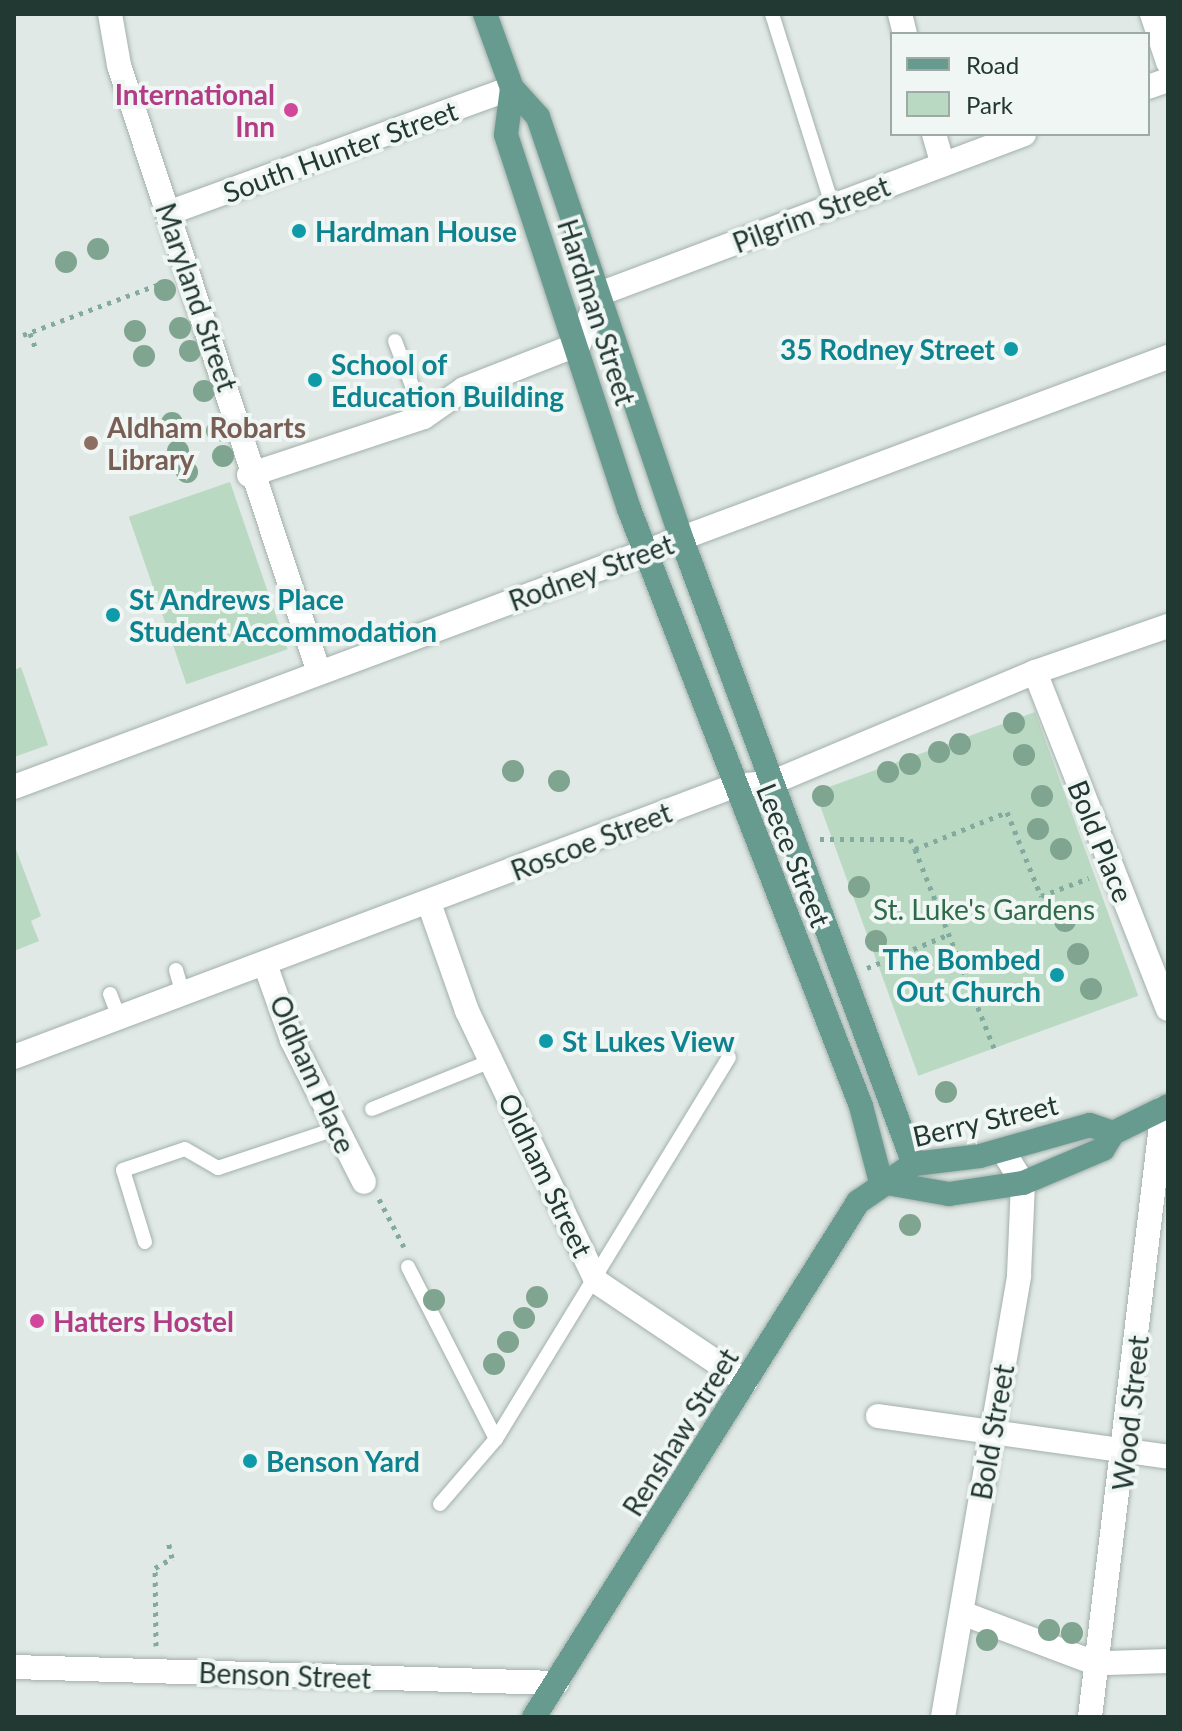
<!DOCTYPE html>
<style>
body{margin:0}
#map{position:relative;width:1182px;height:1731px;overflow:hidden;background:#e0e9e5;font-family:Lato,sans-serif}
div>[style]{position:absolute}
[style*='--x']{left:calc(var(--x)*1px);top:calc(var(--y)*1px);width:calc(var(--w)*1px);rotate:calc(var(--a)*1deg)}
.green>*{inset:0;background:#bad9c3;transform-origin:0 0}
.path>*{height:5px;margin-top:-2.5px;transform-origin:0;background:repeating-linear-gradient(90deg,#83aa9f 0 4px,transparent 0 10px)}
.roads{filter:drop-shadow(0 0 2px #a3b0ac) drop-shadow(0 0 2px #a3b0ac)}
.lane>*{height:14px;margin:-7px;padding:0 7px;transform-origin:7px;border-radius:7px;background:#fff}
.street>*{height:24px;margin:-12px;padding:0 12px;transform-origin:12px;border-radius:12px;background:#fff}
.secondary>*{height:24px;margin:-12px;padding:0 12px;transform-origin:12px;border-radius:12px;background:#fff}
.primary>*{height:24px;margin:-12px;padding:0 12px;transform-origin:12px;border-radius:12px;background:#689b8f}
.trees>*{width:22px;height:22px;margin:-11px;border-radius:50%;background:#7fa48f}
.dots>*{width:22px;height:22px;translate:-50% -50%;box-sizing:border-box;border:4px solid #f0f6f3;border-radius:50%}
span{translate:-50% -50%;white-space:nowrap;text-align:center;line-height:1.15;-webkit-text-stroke:8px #f0f6f3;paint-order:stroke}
.hotel-label{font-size:28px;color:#b23c85;font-weight:700}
.right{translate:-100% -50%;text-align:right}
.left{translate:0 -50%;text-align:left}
.street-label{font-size:28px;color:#223833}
.culture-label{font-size:28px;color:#0d838f;font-weight:700}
.education-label{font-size:28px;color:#785e54;font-weight:700}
.park-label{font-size:28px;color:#306b49}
.frame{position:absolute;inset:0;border:16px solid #223833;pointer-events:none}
.legend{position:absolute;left:890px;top:32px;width:260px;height:104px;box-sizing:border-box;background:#f0f6f3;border:2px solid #9eaaa6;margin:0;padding:10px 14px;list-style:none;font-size:24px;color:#223833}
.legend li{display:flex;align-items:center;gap:16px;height:40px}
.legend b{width:40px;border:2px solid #9eaaa6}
</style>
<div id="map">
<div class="green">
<div style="left:230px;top:482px;width:177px;height:107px;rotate:71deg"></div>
<div style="clip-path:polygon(21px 667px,48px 745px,14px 757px,14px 670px)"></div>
<div style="left:1035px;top:712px;width:302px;height:234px;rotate:70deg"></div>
<div style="clip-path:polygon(15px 847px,41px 916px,31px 921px,39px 941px,14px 951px)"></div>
</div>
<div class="path">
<div style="--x:30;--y:333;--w:15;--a:70"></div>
<div style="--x:23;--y:335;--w:152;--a:-20.5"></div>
<div style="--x:820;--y:839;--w:90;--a:0"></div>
<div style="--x:910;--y:839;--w:11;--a:63"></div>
<div style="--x:867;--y:968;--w:90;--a:-22.3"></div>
<div style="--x:994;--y:1048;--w:214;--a:-111.7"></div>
<div style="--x:915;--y:849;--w:99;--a:-21.9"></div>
<div style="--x:1007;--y:812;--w:91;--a:68"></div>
<div style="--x:1041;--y:896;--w:51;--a:-20.6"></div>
<div style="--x:379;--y:1199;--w:54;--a:62.5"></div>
<div style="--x:156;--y:1646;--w:78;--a:-90.7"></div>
<div style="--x:155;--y:1568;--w:20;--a:-30"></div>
<div style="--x:172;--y:1558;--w:18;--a:-103"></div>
</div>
<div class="roads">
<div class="lane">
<div style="--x:772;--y:14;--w:202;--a:72.5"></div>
<div style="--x:395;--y:341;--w:81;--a:69.1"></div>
<div style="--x:176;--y:970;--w:25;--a:74"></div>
<div style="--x:110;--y:994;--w:26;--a:69"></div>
<div style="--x:372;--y:1109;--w:128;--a:-22"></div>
<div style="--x:145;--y:1242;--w:75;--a:-107"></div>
<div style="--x:123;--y:1170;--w:65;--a:-18.7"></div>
<div style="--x:185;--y:1149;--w:38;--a:30"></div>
<div style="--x:218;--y:1168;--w:123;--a:-18.4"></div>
<div style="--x:408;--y:1267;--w:193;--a:62.9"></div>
<div style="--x:440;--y:1504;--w:86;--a:-49.3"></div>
<div style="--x:496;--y:1439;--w:447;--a:-58.6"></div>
</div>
<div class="street">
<div style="--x:110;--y:14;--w:52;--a:80"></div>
<div style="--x:119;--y:65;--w:637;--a:71.79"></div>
<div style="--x:900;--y:14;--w:21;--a:76"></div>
<div style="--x:1152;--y:14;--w:51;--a:71.6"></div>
<div style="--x:1148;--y:87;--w:21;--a:-19"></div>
<div style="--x:934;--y:134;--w:32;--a:74"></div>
<div style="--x:168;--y:213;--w:366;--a:-20"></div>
<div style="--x:249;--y:475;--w:184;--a:-18.3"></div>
<div style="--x:424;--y:417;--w:49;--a:-35"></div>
<div style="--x:464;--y:389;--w:123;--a:-21.4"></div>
<div style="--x:579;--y:344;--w:54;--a:-68.2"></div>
<div style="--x:599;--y:294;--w:454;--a:-20.6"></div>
<div style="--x:1035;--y:672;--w:362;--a:68.5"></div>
<div style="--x:429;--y:903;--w:114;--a:70.6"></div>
<div style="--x:467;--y:1011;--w:301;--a:64.4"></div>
<div style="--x:597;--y:1282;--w:179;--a:33.9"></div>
<div style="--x:265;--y:964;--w:81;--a:70.4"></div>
<div style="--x:292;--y:1040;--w:159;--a:63.1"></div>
<div style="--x:14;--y:1057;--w:769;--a:-20.63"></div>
<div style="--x:734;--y:786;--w:37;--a:-5"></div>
<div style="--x:771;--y:783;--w:286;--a:-22.8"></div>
<div style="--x:1035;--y:672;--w:141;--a:-19.1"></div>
<div style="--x:878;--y:1416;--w:293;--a:8"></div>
<div style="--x:962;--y:1613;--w:137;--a:20.6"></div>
<div style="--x:1107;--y:1663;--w:61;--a:-1.9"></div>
<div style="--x:14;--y:1667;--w:543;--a:1.69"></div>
<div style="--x:943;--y:1717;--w:448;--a:-80.2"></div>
<div style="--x:1019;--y:1275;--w:92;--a:-87.5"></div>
<div style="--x:1023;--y:1183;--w:38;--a:-122"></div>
<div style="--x:1090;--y:1717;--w:613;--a:-83.16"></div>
</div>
<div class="secondary">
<div style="--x:14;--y:787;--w:1232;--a:-20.44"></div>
</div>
<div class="primary">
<div style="--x:485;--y:14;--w:79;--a:70"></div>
<div style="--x:512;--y:88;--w:39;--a:48"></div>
<div style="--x:538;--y:117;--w:447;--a:71.2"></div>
<div style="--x:682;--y:540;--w:666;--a:69.61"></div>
<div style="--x:512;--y:88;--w:47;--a:97.3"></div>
<div style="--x:506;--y:135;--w:394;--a:71.8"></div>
<div style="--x:629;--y:509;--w:640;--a:68.76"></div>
<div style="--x:861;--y:1106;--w:79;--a:75.3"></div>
<div style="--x:881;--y:1182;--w:69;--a:10"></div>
<div style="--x:949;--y:1194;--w:75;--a:-8.5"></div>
<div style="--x:1023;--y:1183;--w:87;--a:-23"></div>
<div style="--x:1103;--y:1149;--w:19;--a:-58"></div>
<div style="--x:1113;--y:1133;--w:61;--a:-26.1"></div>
<div style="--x:534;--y:1717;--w:608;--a:-57.82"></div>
<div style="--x:858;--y:1202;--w:68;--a:-34.2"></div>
<div style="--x:914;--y:1164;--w:66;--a:-6.9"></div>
<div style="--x:980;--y:1156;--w:114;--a:-15.7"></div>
<div style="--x:1090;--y:1125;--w:24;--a:19"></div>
</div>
</div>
<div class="trees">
<div style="left:98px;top:249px"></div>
<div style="left:66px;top:262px"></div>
<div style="left:165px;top:290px"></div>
<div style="left:180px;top:328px"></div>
<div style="left:135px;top:331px"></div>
<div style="left:190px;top:351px"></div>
<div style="left:144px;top:356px"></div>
<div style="left:204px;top:391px"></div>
<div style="left:172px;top:423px"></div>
<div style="left:217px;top:431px"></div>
<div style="left:178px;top:451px"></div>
<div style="left:223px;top:456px"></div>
<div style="left:187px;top:472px"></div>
<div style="left:1014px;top:723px"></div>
<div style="left:960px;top:744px"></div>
<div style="left:939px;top:752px"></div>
<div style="left:1024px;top:755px"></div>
<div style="left:910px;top:764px"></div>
<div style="left:513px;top:771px"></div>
<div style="left:888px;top:772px"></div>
<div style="left:559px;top:781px"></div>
<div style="left:823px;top:796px"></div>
<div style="left:1042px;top:796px"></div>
<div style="left:1038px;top:829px"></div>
<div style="left:1061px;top:849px"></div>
<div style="left:859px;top:887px"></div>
<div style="left:1065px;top:921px"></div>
<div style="left:876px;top:941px"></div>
<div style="left:1078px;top:954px"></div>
<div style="left:1091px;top:989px"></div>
<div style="left:946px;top:1092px"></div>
<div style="left:910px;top:1225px"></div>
<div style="left:537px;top:1297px"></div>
<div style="left:434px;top:1300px"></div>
<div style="left:524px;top:1318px"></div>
<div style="left:508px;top:1342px"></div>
<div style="left:494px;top:1364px"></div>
<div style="left:1049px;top:1630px"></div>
<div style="left:1072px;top:1633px"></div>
<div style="left:987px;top:1640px"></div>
</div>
<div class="dots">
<div style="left:291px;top:110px;background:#d1479c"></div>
<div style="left:299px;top:231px;background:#0f9aa8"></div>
<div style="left:1011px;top:349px;background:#0f9aa8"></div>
<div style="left:315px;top:380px;background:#0f9aa8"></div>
<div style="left:91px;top:443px;background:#8d6e63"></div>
<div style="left:113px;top:615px;background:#0f9aa8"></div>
<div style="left:1057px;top:975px;background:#0f9aa8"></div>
<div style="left:546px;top:1041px;background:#0f9aa8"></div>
<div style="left:37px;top:1321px;background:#d1479c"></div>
<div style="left:250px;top:1461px;background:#0f9aa8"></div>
</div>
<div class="hotel-label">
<span class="right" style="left:275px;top:110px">International<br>Inn</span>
<span class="left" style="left:53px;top:1321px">Hatters Hostel</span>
</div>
<div class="street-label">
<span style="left:340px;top:151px;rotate:-20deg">South Hunter Street</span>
<span style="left:811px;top:214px;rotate:-21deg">Pilgrim Street</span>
<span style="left:197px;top:297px;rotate:71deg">Maryland Street</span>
<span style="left:597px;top:312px;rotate:72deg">Hardman Street</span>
<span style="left:591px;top:572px;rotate:-20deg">Rodney Street</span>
<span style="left:591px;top:841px;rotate:-21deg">Roscoe Street</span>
<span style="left:1101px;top:841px;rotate:68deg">Bold Place</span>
<span style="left:794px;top:855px;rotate:68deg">Leece Street</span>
<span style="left:313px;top:1074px;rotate:66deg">Oldham Place</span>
<span style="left:985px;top:1120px;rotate:-13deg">Berry Street</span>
<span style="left:546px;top:1175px;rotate:64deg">Oldham Street</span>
<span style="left:1130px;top:1413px;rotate:-84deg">Wood Street</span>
<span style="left:680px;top:1432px;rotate:-58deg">Renshaw Street</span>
<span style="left:992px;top:1432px;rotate:-80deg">Bold Street</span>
<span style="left:285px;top:1675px;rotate:2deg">Benson Street</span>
</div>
<div class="culture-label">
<span class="left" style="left:315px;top:231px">Hardman House</span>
<span class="right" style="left:995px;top:349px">35 Rodney Street</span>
<span class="left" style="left:331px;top:380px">School of<br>Education Building</span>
<span class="left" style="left:129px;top:615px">St Andrews Place<br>Student Accommodation</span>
<span class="right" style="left:1041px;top:975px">The Bombed<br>Out Church</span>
<span class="left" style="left:562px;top:1041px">St Lukes View</span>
<span class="left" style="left:266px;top:1461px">Benson Yard</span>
</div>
<div class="education-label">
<span class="left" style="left:107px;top:443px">Aldham Robarts<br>Library</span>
</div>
<div class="park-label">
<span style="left:984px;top:909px">St. Luke's Gardens</span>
</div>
<div class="frame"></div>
<ul class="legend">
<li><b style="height:10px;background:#689b8f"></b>Road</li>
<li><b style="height:22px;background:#bad9c3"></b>Park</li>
</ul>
</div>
